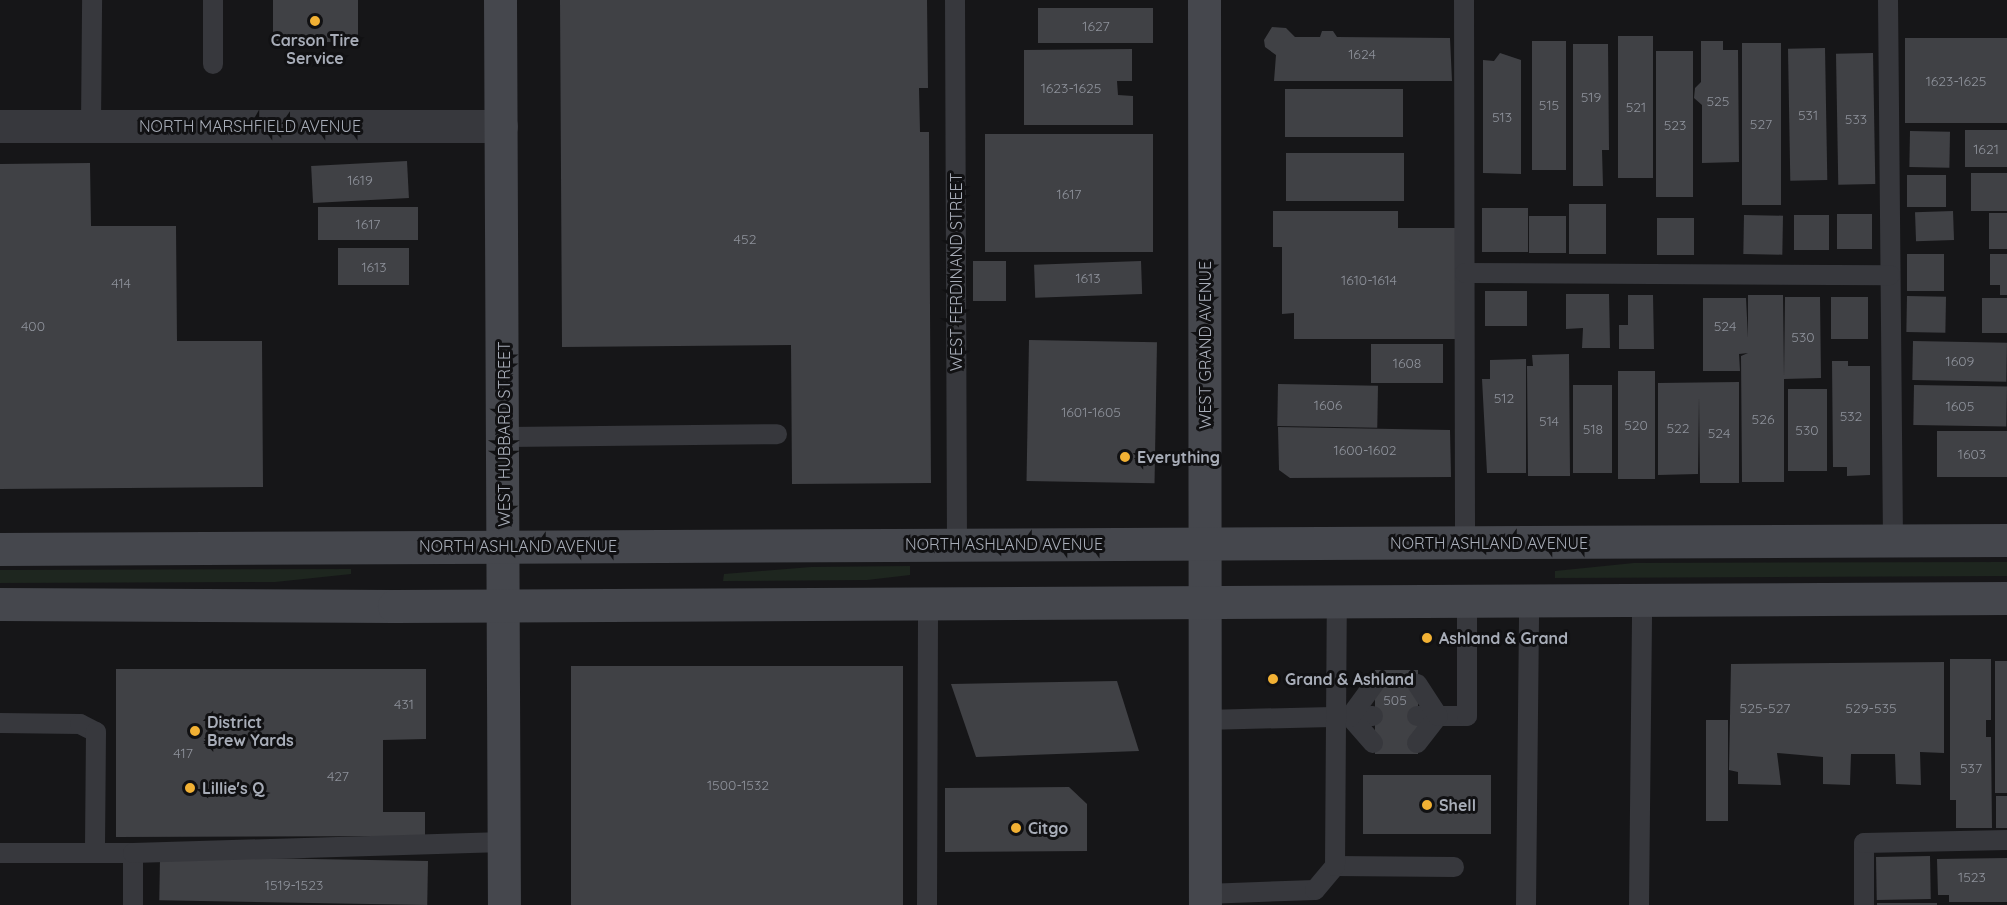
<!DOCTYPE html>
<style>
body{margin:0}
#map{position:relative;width:2007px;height:905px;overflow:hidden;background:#161618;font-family:Quicksand,sans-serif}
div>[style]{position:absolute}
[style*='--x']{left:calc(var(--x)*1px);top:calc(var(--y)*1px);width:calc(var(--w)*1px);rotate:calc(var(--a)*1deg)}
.green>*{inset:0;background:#1e261f}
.building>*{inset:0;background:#404145;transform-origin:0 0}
.lane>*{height:20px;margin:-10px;padding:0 10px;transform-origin:10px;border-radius:10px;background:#37383d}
.street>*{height:33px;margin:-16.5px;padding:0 16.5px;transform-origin:16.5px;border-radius:16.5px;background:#37383d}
.secondary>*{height:33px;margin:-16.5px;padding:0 16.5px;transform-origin:16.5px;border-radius:16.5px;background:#45474d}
.dots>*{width:16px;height:16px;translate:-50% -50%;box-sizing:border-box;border:3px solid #111113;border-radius:50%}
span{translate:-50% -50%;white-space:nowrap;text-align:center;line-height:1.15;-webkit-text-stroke:6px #111113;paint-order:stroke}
.number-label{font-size:14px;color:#8e929b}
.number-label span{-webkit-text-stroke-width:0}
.poi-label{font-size:16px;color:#a8adb8;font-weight:700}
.left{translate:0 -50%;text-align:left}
.street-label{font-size:16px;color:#a8adb8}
</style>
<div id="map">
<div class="green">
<div style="clip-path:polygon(2007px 562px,2007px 576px,1555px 578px,1555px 571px,1634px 563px)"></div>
<div style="clip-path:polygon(910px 566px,910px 575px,867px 580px,723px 581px,724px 574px,811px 567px)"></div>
<div style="clip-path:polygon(351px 569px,351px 574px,275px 582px,0 583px,0 570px)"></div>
</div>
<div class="building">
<div style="left:273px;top:0;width:85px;height:42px"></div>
<div style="clip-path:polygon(560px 0,927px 0,928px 88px,919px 88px,920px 132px,929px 132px,931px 483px,792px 484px,791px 345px,562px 347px)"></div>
<div style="left:1153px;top:8px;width:35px;height:115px;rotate:90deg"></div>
<div style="clip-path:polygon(1272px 27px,1286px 28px,1295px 37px,1320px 37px,1322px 31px,1333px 31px,1337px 37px,1450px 38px,1452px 81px,1274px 81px,1276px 55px,1265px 47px,1264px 40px)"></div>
<div style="left:1618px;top:36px;width:35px;height:142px"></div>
<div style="left:2007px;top:38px;width:85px;height:102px;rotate:90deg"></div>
<div style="left:1532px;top:41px;width:34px;height:129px"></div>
<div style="clip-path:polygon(1701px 41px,1723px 41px,1723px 50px,1738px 50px,1739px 162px,1702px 163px,1702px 105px,1694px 98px,1695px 88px,1701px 82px)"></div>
<div style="left:1781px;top:43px;width:162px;height:39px;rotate:90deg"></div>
<div style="clip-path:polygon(1573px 44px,1608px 44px,1609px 150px,1602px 150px,1603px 186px,1573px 186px)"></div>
<div style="left:1825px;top:48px;width:132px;height:37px;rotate:89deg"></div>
<div style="clip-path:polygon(1132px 49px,1132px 81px,1117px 81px,1118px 95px,1133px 96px,1133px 125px,1024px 125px,1024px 50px)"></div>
<div style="left:1693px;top:51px;width:146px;height:37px;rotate:90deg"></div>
<div style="clip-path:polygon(1500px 53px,1521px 60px,1521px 174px,1483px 173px,1483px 60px,1494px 61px)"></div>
<div style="left:1873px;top:53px;width:131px;height:37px;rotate:89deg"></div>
<div style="left:1403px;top:89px;width:48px;height:118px;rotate:90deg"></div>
<div style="left:1965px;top:130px;width:42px;height:37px"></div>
<div style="left:1910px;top:131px;width:40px;height:36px;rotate:1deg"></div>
<div style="left:985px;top:134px;width:168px;height:118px"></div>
<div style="left:1404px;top:153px;width:48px;height:118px;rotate:90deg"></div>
<div style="left:407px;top:161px;width:37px;height:96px;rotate:87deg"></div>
<div style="clip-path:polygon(90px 163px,91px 226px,176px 226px,177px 341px,262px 341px,263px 487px,0 489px,0 164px)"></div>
<div style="left:1971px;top:173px;width:36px;height:38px"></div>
<div style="left:1907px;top:175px;width:39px;height:32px"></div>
<div style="left:1569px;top:204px;width:37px;height:50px"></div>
<div style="left:418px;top:207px;width:33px;height:100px;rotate:90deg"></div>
<div style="left:1482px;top:208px;width:46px;height:44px"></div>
<div style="clip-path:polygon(1273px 211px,1398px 211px,1398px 228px,1456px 228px,1456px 339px,1294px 339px,1294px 313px,1282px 314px,1282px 247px,1273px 247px)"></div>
<div style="left:1953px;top:211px;width:29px;height:38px;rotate:88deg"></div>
<div style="left:1989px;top:213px;width:18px;height:36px"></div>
<div style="left:1872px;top:214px;width:35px;height:35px;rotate:90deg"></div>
<div style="left:1744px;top:215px;width:39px;height:39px;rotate:1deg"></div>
<div style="left:1794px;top:215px;width:35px;height:35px"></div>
<div style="left:1529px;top:216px;width:37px;height:37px"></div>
<div style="left:1657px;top:218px;width:37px;height:37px"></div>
<div style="left:409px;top:248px;width:37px;height:71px;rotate:90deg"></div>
<div style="left:1944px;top:254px;width:37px;height:37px;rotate:90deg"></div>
<div style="clip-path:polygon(1990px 254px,2007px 254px,2007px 295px,2000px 295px,2000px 285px,1990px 285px)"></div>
<div style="left:973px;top:261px;width:33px;height:40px"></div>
<div style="left:1141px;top:261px;width:33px;height:107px;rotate:88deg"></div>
<div style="left:1485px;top:291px;width:42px;height:35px"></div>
<div style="clip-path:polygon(1566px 294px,1609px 294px,1610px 348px,1582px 348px,1583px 328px,1566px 329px)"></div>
<div style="clip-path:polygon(1628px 295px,1653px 295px,1654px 349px,1619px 349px,1619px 325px,1628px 325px)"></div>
<div style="clip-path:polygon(1748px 295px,1783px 295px,1784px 377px,1785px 297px,1820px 297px,1821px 378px,1784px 379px,1784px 482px,1742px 482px,1741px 356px,1748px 353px,1739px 354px,1740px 371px,1703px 371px,1703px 298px,1746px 298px,1748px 338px)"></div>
<div style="left:1907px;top:296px;width:39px;height:36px;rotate:1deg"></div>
<div style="left:1831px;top:297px;width:37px;height:42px"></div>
<div style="left:1982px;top:298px;width:25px;height:35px"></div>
<div style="left:1029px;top:340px;width:128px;height:141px;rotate:1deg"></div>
<div style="left:1913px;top:341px;width:94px;height:39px;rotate:1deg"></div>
<div style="left:1371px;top:344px;width:72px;height:39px"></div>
<div style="clip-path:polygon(1569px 354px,1570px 476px,1528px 476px,1527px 366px,1533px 366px,1532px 355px)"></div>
<div style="clip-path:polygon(1526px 359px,1526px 473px,1487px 473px,1482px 379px,1490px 379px,1490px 360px)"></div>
<div style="clip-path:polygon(1832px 361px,1848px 361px,1848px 366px,1870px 366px,1870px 475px,1847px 476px,1847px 467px,1833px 467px)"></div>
<div style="left:1618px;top:371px;width:37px;height:108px"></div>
<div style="clip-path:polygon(1739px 382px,1739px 483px,1700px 483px,1699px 397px,1698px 474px,1658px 475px,1658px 383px)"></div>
<div style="left:1278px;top:384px;width:100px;height:42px;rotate:1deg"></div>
<div style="left:1573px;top:385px;width:39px;height:88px"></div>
<div style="left:1914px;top:385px;width:93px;height:40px;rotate:1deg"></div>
<div style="left:1788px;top:389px;width:39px;height:82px"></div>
<div style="clip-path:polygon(1278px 427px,1450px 430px,1451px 477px,1290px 478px,1279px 470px)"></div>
<div style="left:1937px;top:431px;width:70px;height:46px"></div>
<div style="clip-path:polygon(1950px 659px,1991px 659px,1991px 720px,1986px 720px,1986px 737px,1991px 737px,1992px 828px,1956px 828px,1956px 800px,1950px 800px)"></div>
<div style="left:1995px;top:661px;width:12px;height:132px"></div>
<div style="clip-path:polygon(1944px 662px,1944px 753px,1920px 752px,1921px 785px,1896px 784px,1895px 754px,1851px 754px,1850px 785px,1823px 784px,1823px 757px,1777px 753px,1781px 785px,1738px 784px,1738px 772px,1729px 770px,1731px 664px)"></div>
<div style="left:571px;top:666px;width:332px;height:239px"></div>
<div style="clip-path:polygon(116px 669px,426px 669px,426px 739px,383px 740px,383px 812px,425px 812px,425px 836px,116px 837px)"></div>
<div style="left:1375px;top:670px;width:43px;height:84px"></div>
<div style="clip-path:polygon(1117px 681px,1139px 751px,976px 757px,951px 684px)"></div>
<div style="left:1728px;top:720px;width:101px;height:22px;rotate:90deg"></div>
<div style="left:1363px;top:775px;width:128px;height:59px"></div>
<div style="clip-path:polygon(1069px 787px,1087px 804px,1087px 851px,945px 852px,945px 788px)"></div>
<div style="left:1996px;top:796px;width:11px;height:32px"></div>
<div style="left:1930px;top:856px;width:43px;height:54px;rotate:89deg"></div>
<div style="clip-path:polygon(2007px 858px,2007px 902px,1949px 902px,1949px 895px,1938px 895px,1937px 859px)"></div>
<div style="left:428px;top:861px;width:44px;height:268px;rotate:91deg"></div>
<div style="left:1877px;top:903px;width:60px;height:2px"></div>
</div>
<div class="lane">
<div style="--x:955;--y:0;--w:544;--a:89.79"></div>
<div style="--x:1464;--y:0;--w:544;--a:89.89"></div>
<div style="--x:1888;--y:0;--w:540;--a:89.47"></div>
<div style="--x:213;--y:64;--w:64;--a:-90"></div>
<div style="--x:91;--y:126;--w:126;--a:-89.5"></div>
<div style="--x:1465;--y:273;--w:425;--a:0.3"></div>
<div style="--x:504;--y:437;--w:273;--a:-0.6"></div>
<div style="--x:1417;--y:716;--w:50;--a:0"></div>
<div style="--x:1467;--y:716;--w:115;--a:-90"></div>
<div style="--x:1205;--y:720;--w:168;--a:-1.4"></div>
<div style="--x:0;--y:723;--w:80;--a:0.7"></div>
<div style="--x:80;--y:724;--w:18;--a:27"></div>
<div style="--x:96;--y:732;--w:120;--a:90.5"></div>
<div style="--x:1373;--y:743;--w:35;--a:-131"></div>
<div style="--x:1350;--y:717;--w:41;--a:-54"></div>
<div style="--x:1417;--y:743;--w:34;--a:-52"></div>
<div style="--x:1438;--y:716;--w:38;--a:-123"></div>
<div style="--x:0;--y:853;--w:133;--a:0"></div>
<div style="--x:133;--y:853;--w:52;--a:90"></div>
<div style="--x:133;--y:853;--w:371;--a:-1.7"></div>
<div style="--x:1335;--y:866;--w:119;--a:0.5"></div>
<div style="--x:1205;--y:894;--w:110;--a:-2.1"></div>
<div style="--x:1315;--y:890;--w:31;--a:-50"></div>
<div style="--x:1335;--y:866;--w:265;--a:-89.6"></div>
<div style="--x:927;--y:905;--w:302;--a:-89.8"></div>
<div style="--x:1526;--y:905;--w:305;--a:-89.4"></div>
<div style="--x:1639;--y:905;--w:305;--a:-89.4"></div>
<div style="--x:1864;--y:905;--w:62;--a:-90"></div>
<div style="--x:1864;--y:843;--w:143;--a:-1.2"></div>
</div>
<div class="street">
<div style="--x:0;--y:126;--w:501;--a:0"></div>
</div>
<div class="secondary">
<div style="--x:500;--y:0;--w:905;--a:89.75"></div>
<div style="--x:1204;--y:0;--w:905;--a:89.94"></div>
<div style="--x:0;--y:549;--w:2007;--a:-0.26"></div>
<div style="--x:0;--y:604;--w:394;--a:0.3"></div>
<div style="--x:394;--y:606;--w:1613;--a:-0.28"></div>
</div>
<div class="dots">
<div style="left:315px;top:21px;background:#f2b134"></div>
<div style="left:1125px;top:457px;background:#f2b134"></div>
<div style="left:1427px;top:638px;background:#f2b134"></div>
<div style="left:1273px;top:679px;background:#f2b134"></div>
<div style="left:195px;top:731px;background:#f2b134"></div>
<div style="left:190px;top:788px;background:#f2b134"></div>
<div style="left:1427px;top:805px;background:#f2b134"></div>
<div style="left:1016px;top:828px;background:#f2b134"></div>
</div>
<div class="number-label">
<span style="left:1096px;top:26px">1627</span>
<span style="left:1362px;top:54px">1624</span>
<span style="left:1956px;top:81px">1623-1625</span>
<span style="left:1071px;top:88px">1623-1625</span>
<span style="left:1591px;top:97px">519</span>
<span style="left:1718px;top:101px">525</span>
<span style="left:1549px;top:105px">515</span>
<span style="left:1636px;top:107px">521</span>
<span style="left:1808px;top:115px">531</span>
<span style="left:1502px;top:117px">513</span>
<span style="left:1856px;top:119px">533</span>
<span style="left:1761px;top:124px">527</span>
<span style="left:1675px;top:125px">523</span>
<span style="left:1986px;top:149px">1621</span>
<span style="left:360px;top:180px">1619</span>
<span style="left:1069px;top:194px">1617</span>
<span style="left:368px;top:224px">1617</span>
<span style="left:745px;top:239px">452</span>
<span style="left:374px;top:267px">1613</span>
<span style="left:1088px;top:278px">1613</span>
<span style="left:1369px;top:280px">1610-1614</span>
<span style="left:121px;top:283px">414</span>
<span style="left:33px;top:326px">400</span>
<span style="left:1725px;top:326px">524</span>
<span style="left:1803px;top:337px">530</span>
<span style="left:1960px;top:361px">1609</span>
<span style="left:1407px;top:363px">1608</span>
<span style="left:1504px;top:398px">512</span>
<span style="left:1328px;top:405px">1606</span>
<span style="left:1960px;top:406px">1605</span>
<span style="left:1091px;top:412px">1601-1605</span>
<span style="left:1851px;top:416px">532</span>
<span style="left:1763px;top:419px">526</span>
<span style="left:1549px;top:421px">514</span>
<span style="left:1636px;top:425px">520</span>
<span style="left:1678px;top:428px">522</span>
<span style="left:1593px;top:429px">518</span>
<span style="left:1807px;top:430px">530</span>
<span style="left:1719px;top:433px">524</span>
<span style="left:1365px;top:450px">1600-1602</span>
<span style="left:1972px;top:454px">1603</span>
<span style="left:1395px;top:700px">505</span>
<span style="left:404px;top:704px">431</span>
<span style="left:1765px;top:708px">525-527</span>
<span style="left:1871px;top:708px">529-535</span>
<span style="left:183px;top:753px">417</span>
<span style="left:1971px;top:768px">537</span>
<span style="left:338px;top:776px">427</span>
<span style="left:738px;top:785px">1500-1532</span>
<span style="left:1972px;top:877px">1523</span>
<span style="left:294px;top:885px">1519-1523</span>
</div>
<div class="poi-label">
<span style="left:315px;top:49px">Carson Tire<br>Service</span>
<span class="left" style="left:1137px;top:457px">Everything</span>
<span class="left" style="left:1439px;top:638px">Ashland &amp; Grand</span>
<span class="left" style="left:1285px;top:679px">Grand &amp; Ashland</span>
<span class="left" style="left:207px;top:731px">District<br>Brew Yards</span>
<span class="left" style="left:202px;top:788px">Lillie's Q</span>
<span class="left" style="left:1439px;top:805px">Shell</span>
<span class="left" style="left:1028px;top:828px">Citgo</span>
</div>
<div class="street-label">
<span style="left:250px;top:126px">NORTH MARSHFIELD AVENUE</span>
<span style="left:956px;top:272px;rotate:-90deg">WEST FERDINAND STREET</span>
<span style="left:1205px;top:345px;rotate:-90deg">WEST GRAND AVENUE</span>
<span style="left:504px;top:434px;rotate:-90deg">WEST HUBBARD STREET</span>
<span style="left:1489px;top:543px">NORTH ASHLAND AVENUE</span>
<span style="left:1004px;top:544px">NORTH ASHLAND AVENUE</span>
<span style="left:518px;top:546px">NORTH ASHLAND AVENUE</span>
</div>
</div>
